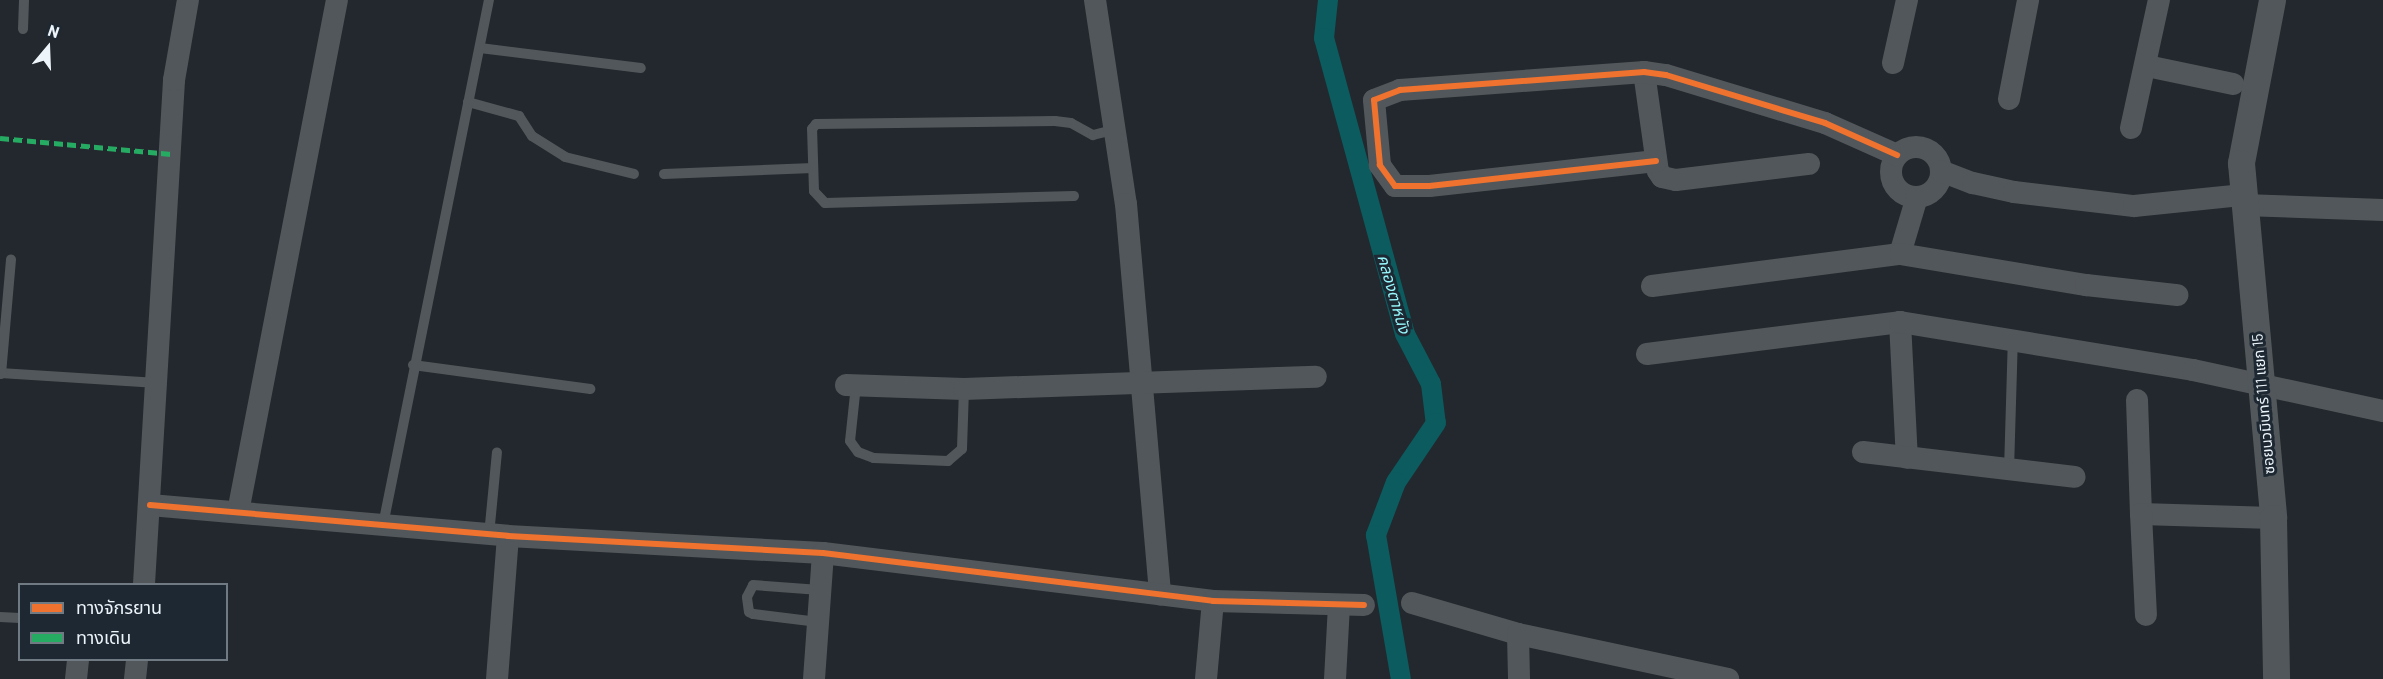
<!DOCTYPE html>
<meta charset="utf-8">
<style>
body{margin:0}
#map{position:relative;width:2383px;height:679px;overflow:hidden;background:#22282d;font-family:Barlow,"Noto Sans Thai",sans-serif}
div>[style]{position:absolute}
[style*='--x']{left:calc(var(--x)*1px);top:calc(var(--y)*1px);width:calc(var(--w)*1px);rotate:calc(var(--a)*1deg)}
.canal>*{height:20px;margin:-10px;padding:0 10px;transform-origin:10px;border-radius:10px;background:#0b5b5f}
.service>*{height:10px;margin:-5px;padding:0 5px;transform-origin:5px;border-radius:5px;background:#52575b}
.minor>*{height:22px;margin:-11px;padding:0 11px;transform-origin:11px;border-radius:11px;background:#52575b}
.minor>.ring{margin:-11px;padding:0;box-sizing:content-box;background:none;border:22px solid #52575b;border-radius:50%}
.tertiary>*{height:27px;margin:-13.5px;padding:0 13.5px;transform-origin:13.5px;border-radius:13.5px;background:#52575b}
.quiet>*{height:4.5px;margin-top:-2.25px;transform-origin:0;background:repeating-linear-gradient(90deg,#26ab63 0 9px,transparent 0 13.5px)}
.cycleway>*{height:6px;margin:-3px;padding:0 3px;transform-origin:3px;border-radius:3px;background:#ef722f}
span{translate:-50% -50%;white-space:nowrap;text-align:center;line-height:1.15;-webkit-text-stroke:6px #1d2832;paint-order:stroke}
.street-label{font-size:15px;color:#edf4fa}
.water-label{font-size:16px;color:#96f7fc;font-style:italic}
.legend{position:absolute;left:18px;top:583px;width:210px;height:78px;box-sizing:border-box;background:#1d2832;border:2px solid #707a82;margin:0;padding:8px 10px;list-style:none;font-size:18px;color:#edf4fa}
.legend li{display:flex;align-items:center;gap:12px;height:30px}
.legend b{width:30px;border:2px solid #707a82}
.north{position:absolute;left:18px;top:18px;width:60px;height:60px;-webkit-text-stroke:4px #1d2832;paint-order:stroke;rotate:19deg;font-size:16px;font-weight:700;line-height:24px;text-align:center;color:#edf4fa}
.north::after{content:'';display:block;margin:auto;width:21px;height:27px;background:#edf4fa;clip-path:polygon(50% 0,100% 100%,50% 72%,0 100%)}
</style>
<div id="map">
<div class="canal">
<div style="--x:1328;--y:0;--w:38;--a:96"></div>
<div style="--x:1324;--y:38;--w:307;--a:74.7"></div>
<div style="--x:1405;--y:334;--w:56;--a:62.5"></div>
<div style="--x:1431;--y:384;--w:39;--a:83"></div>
<div style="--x:1436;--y:423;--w:71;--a:124.1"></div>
<div style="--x:1396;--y:482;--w:57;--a:110.7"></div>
<div style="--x:1376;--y:535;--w:146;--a:80.2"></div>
</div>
<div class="service">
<div style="--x:23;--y:29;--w:29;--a:-88"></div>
<div style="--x:480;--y:48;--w:162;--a:7.1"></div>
<div style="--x:468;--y:102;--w:53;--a:15.4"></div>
<div style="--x:519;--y:116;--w:24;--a:57"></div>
<div style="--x:532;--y:136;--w:39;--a:32"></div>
<div style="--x:565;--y:157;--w:71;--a:13.8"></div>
<div style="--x:664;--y:174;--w:149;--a:-2.3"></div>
<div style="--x:1074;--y:196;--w:249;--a:178.4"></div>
<div style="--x:825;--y:203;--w:16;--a:-133"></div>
<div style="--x:814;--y:191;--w:62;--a:-91.8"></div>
<div style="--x:812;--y:129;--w:6;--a:-51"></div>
<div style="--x:816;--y:124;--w:239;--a:-0.7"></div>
<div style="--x:1055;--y:121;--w:16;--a:7"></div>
<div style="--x:1071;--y:123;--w:25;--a:29"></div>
<div style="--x:1093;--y:135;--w:21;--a:-14"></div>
<div style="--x:413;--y:365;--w:179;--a:7.7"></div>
<div style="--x:0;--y:373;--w:158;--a:3.6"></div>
<div style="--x:1;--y:374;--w:115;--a:-85"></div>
<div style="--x:856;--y:385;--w:56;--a:96.1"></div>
<div style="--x:850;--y:441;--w:14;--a:54"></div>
<div style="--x:858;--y:452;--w:17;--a:21"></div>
<div style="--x:874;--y:458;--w:74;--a:2.3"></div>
<div style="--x:948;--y:461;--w:18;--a:-41"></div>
<div style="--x:962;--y:449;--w:60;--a:-88.1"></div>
<div style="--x:2009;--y:470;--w:131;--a:-88.3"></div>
<div style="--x:383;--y:525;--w:536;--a:-78.59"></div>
<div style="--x:489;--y:535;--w:83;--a:-84.5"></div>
<div style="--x:0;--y:617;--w:20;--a:3"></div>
<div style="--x:818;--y:622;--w:65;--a:-173"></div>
<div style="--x:753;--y:614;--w:4;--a:-153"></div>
<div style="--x:749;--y:612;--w:15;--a:-98"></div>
<div style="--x:747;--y:597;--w:13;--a:-63"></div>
<div style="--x:753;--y:585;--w:67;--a:4.3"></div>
</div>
<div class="minor">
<div style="--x:1095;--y:0;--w:206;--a:81.4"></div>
<div style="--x:1126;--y:204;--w:392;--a:85"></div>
<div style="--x:1893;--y:63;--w:65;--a:-77.5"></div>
<div style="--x:2147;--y:66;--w:88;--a:11.8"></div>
<div style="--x:1644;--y:72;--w:100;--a:82"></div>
<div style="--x:1658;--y:171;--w:7;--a:56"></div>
<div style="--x:1662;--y:177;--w:14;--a:12"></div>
<div style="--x:1676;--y:180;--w:134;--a:-6.9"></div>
<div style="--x:2009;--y:99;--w:101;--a:-79.1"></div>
<div style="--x:2131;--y:128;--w:131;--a:-77.7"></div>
<div class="ring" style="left:1891px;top:147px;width:28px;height:28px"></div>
<div style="--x:1656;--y:161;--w:228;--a:173.7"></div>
<div style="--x:1429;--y:186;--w:34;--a:180"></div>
<div style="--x:1395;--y:186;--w:26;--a:-126"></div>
<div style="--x:1380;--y:165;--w:65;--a:-95.3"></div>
<div style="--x:1374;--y:100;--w:28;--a:-21"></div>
<div style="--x:1400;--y:90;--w:245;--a:-4.2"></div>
<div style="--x:1644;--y:72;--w:22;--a:8"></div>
<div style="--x:1666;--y:75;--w:166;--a:16.8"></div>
<div style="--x:1825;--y:123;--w:79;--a:24"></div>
<div style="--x:1941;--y:171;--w:34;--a:21"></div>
<div style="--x:1973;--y:183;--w:42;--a:12.4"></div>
<div style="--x:2014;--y:192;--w:121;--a:6.7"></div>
<div style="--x:2134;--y:206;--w:110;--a:-5.8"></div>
<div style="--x:2243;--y:205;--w:140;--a:2"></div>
<div style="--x:1900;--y:254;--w:59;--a:-73.4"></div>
<div style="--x:1652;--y:286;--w:250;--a:-7.4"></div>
<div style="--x:1900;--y:254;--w:189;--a:9.5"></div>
<div style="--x:2086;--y:285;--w:92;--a:6.3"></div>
<div style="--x:1900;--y:322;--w:136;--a:87.1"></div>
<div style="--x:1647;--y:354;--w:255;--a:-7.2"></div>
<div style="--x:1900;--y:322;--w:297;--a:9.3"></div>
<div style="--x:2193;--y:370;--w:194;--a:12.2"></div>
<div style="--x:846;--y:385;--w:118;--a:1.9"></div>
<div style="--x:964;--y:389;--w:352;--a:-2"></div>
<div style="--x:2137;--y:400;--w:114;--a:88"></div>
<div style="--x:2141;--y:514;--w:132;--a:1.7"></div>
<div style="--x:1863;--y:452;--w:213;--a:6.7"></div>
<div style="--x:150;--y:505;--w:359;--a:4.9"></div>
<div style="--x:508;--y:536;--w:315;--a:3.1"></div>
<div style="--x:823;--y:553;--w:393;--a:7"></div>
<div style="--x:1213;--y:601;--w:151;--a:1.5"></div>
<div style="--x:238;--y:512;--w:521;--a:-79.06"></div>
<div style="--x:2141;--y:514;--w:101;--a:87.2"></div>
<div style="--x:144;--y:584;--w:505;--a:-86.59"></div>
<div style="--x:174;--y:80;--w:81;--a:-80.1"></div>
<div style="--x:1412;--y:603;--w:110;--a:16.3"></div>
<div style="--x:1518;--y:634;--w:215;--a:12.1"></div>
<div style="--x:1518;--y:634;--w:45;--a:88.7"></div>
<div style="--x:76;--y:679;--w:19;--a:-84"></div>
<div style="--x:135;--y:679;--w:19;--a:-84"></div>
<div style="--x:497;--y:679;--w:143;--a:-85.6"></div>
<div style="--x:814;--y:679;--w:126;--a:-85.9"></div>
<div style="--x:1206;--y:679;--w:78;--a:-84.9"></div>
<div style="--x:1335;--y:679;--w:74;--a:-86.9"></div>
</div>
<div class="tertiary">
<div style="--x:2272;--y:0;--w:166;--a:100.8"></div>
<div style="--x:2241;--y:163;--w:356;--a:84.8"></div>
<div style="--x:2273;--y:518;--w:161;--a:88.9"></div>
</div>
<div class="quiet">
<div style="--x:0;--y:138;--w:172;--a:5.3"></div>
</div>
<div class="cycleway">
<div style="--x:1656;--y:161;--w:228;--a:173.7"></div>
<div style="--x:1429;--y:186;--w:34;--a:180"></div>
<div style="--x:1395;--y:186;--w:26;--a:-126"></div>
<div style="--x:1380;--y:165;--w:65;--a:-95.3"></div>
<div style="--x:1374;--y:100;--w:28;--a:-21"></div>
<div style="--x:1400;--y:90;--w:245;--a:-4.2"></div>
<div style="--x:1644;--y:72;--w:22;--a:8"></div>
<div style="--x:1666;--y:75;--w:166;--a:16.8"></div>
<div style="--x:1825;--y:123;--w:79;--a:24"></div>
<div style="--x:150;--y:505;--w:359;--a:4.9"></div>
<div style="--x:508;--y:536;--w:315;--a:3.1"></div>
<div style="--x:823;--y:553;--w:393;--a:7"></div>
<div style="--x:1213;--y:601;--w:151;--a:1.5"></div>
</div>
<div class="street-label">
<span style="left:2263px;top:404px;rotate:-95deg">ซอยนวมินทร์ 111 แยก 15</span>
</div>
<div class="water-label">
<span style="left:1394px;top:294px;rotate:74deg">คลองตาหนัง</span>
</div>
<ul class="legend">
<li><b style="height:8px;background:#ef722f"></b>ทางจักรยาน</li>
<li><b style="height:8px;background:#26ab63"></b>ทางเดิน</li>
</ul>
<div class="north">N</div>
</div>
